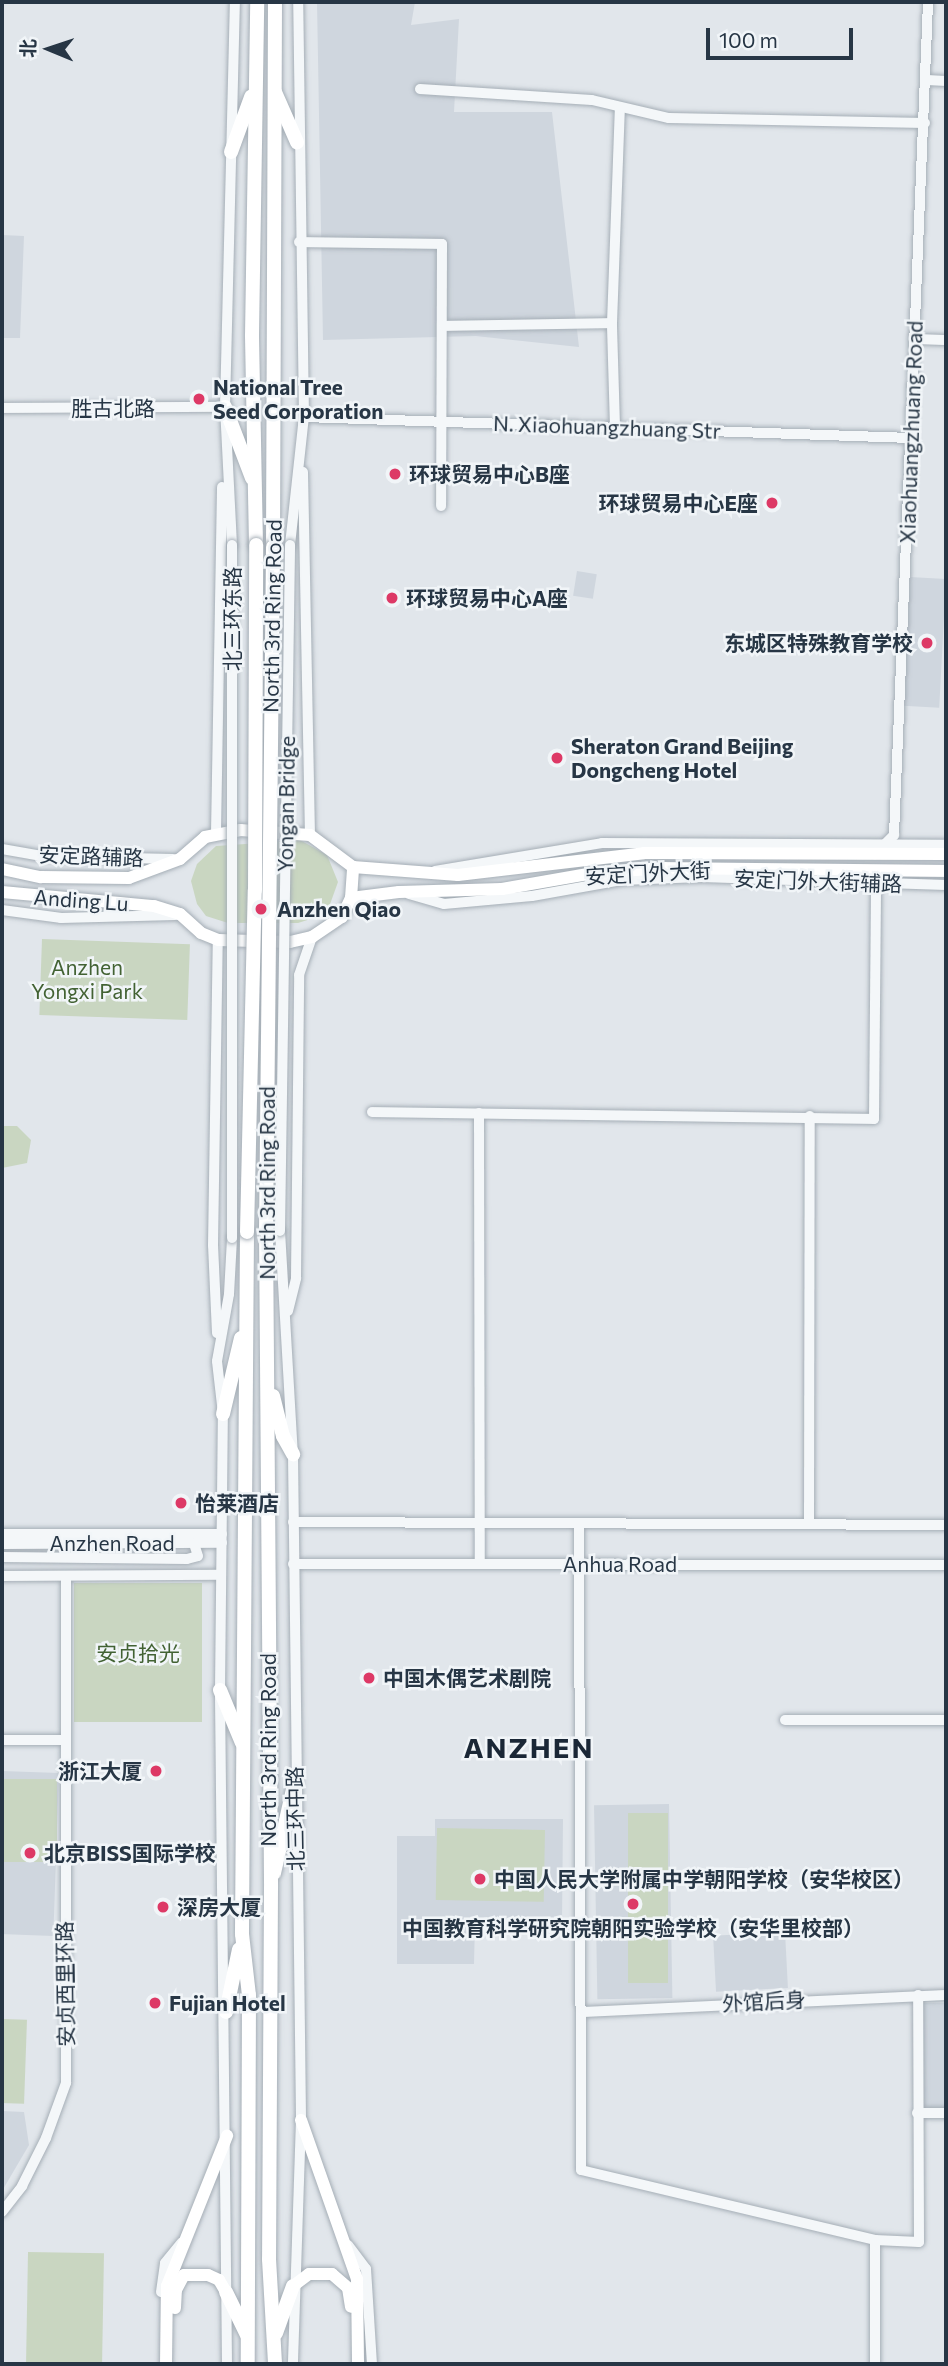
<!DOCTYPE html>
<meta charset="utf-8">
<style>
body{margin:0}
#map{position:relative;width:948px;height:2366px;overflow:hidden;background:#e1e6eb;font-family:Commissioner,"Noto Sans SC",sans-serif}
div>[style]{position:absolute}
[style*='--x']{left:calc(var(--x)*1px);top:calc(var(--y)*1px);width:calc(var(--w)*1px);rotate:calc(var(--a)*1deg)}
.built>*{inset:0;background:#cfd6de;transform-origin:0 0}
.green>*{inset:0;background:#c9d6c1;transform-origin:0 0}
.roads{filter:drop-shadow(0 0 2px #a5aeb6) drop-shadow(0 0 2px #a5aeb6)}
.minor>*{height:10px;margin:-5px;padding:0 5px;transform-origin:5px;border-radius:5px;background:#f4f7f9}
.major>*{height:12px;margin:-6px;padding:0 6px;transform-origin:6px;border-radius:6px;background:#fff}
.highway>*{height:14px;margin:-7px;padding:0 7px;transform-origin:7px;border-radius:7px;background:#fff}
.bridges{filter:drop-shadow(0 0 2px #a5aeb6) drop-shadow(0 0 2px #a5aeb6)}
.minor-bridge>*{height:10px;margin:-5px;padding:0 5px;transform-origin:5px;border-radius:5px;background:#f4f7f9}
.highway-bridge>*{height:14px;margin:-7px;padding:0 7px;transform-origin:7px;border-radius:7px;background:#fff}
.dots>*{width:19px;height:19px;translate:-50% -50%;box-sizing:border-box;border:4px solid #f1f5f8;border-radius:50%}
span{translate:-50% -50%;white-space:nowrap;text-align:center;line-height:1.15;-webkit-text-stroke:5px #f1f5f8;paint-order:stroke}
.poi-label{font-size:21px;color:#273645;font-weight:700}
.left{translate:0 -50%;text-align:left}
.right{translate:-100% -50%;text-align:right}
.street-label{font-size:21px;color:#273645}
.park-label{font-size:21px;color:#426233}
.district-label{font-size:28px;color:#1a2736;font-weight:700;letter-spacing:2px}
.frame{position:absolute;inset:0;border:4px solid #273645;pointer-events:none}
.north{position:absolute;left:14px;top:14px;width:70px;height:70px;-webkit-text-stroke:5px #f1f5f8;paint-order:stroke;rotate:272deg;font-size:19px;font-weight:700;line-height:28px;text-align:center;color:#273645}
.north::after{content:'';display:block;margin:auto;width:24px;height:32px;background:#273645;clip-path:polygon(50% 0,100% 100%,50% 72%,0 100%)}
.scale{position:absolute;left:706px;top:28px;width:147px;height:32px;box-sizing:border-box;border:4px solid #273645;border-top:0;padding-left:9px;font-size:21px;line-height:24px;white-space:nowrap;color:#273645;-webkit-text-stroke:5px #f1f5f8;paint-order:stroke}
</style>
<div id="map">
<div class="built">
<div style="clip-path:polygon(317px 2px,415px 2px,411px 25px,459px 19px,454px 112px,552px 112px,579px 347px,476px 336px,323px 340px)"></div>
<div style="clip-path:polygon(2px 235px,24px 236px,20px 338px,2px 338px)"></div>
<div style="left:577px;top:571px;width:20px;height:25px;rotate:9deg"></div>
<div style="left:910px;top:577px;width:36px;height:129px;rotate:3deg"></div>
<div style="left:2px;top:1771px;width:57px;height:163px;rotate:2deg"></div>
<div style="left:669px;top:1804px;width:194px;height:75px;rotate:89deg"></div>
<div style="clip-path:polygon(435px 1819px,563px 1819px,562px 1922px,475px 1922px,474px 1964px,397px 1964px,397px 1836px,435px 1836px)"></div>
<div style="left:785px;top:1932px;width:56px;height:72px;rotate:87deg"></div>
<div style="left:922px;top:2003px;width:24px;height:107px"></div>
<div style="clip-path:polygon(2px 2111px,24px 2112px,29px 2145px,2px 2191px)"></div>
</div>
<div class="green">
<div style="clip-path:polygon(300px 840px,327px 855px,338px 882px,329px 907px,320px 916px,298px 923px,228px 923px,206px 916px,197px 904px,191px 881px,197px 864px,216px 846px)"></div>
<div style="left:42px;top:939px;width:148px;height:76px;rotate:2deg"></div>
<div style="clip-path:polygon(2px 1126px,17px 1126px,31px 1140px,27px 1163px,2px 1168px)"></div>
<div style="left:74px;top:1583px;width:128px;height:139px"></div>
<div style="left:2px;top:1779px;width:55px;height:83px"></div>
<div style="left:628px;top:1813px;width:40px;height:170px"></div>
<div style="left:437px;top:1828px;width:108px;height:72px;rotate:1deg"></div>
<div style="left:2px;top:2019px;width:25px;height:84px;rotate:2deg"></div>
<div style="left:28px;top:2252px;width:76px;height:112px;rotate:1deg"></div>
</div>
<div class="roads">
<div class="minor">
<div style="--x:927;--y:80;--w:19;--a:3"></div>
<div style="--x:420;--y:89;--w:172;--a:3.7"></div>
<div style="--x:592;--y:100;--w:79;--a:13.2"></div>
<div style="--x:669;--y:118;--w:256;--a:1.1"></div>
<div style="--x:299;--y:242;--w:143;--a:0.8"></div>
<div style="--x:442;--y:244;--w:262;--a:90.2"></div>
<div style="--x:444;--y:326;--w:168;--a:-1"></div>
<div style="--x:914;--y:339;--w:32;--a:2"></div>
<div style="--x:2;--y:408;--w:223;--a:-0.3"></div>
<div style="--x:304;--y:417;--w:607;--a:1.98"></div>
<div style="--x:615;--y:427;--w:104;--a:-91.7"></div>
<div style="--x:612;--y:323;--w:214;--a:-87.9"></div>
<div style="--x:303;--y:472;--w:363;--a:88.9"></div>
<div style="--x:232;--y:545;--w:138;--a:-92.9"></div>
<div style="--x:225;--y:407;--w:405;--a:-88.6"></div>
<div style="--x:290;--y:545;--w:129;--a:-83.8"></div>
<div style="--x:304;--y:417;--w:415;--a:-90.8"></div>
<div style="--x:216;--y:833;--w:346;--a:-89"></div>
<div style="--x:2;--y:849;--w:39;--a:10"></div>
<div style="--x:40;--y:856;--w:133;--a:1.3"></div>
<div style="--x:875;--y:854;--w:27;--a:-45"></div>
<div style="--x:894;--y:835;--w:834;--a:-87.66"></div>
<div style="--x:435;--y:871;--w:169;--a:-9.5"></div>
<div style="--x:602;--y:843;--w:344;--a:0.3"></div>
<div style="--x:409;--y:894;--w:36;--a:16"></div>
<div style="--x:444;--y:904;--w:88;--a:-5.2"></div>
<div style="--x:532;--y:896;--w:91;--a:-10.1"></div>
<div style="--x:622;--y:880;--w:80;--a:-2.1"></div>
<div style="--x:702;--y:877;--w:244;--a:1.9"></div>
<div style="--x:2;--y:910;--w:60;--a:7.7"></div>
<div style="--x:61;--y:918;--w:114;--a:-1.5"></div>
<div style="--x:372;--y:1112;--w:502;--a:0.8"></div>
<div style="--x:874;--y:1119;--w:249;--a:-89.5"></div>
<div style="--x:479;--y:1113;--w:451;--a:89.9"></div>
<div style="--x:280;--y:1231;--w:223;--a:86.7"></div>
<div style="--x:293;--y:1454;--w:666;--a:89.31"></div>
<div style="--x:301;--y:2120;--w:244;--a:91.9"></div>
<div style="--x:288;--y:1311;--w:34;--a:-76"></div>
<div style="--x:296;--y:1278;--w:303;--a:-89.4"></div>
<div style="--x:299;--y:975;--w:40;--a:-71.1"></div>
<div style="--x:217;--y:1333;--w:88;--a:-92.6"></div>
<div style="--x:213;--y:1245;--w:305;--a:-89.1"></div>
<div style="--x:293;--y:1522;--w:653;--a:0.26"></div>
<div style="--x:579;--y:1523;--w:647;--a:89.82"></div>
<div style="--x:581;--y:2170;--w:302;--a:13.4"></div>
<div style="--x:875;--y:2240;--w:44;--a:2.6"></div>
<div style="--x:919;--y:2242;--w:247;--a:-90.2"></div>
<div style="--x:809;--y:1524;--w:408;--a:-89.9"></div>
<div style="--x:2;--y:1534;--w:220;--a:0"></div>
<div style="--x:2;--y:1544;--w:220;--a:-0.3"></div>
<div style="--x:2;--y:1557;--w:185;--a:0.6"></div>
<div style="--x:187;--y:1559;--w:11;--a:-15"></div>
<div style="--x:198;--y:1556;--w:13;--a:-108"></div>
<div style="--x:293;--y:1564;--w:653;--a:0.09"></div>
<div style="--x:2;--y:1576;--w:219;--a:-0.3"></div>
<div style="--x:785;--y:1720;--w:161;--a:0"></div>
<div style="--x:2;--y:1740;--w:63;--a:0"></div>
<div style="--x:583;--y:2012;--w:363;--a:-2.7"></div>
<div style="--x:917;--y:2113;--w:29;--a:0"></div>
<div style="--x:2;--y:2212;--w:33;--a:-52"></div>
<div style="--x:22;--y:2186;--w:54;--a:-63.4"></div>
<div style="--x:46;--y:2138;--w:59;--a:-70"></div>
<div style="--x:66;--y:2083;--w:507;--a:-90"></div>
<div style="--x:875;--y:2240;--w:124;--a:90"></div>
<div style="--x:348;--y:2245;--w:30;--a:53"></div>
<div style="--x:366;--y:2269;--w:95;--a:86.4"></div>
<div style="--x:161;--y:2292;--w:29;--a:-82"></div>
<div style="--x:165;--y:2263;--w:26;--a:-51"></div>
<div style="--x:227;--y:2364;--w:674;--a:-90.6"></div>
<div style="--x:220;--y:1690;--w:276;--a:-89.4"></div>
<div style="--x:223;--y:1414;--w:53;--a:-96.5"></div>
<div style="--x:217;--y:1361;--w:68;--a:-79.8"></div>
<div style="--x:229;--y:1294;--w:56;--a:-86.9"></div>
</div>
<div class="major">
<div style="--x:353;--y:867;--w:105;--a:4.4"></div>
<div style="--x:458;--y:875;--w:187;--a:-6.7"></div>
<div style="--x:644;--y:853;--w:302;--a:0.2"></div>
<div style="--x:2;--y:869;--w:40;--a:12"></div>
<div style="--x:41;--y:877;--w:88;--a:0.7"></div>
<div style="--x:129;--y:878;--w:54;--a:-20.4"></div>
<div style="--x:180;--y:859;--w:33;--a:-41"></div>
<div style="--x:205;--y:837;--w:36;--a:-11"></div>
<div style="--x:240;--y:830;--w:70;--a:4.1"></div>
<div style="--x:310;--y:835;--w:54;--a:36.7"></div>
<div style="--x:2;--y:892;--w:153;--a:5.3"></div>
<div style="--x:154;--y:906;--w:27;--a:17"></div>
<div style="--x:180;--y:914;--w:28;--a:42"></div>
<div style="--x:201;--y:933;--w:18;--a:22"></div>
<div style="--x:218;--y:940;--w:72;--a:1.6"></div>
<div style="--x:290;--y:942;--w:23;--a:-13"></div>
<div style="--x:312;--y:937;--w:36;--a:-34"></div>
<div style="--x:342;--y:917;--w:21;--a:-65"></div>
<div style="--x:351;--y:898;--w:31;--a:-86"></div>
<div style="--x:351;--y:898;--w:48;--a:-7.1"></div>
<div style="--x:399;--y:892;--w:103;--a:-1.7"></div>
<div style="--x:502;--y:889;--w:93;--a:-9.9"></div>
<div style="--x:594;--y:873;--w:70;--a:-4.1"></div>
<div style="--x:664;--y:868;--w:282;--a:0.6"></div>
<div style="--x:301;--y:2120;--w:169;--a:70.6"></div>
<div style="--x:357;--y:2279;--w:85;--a:89.3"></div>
<div style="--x:293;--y:2286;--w:20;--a:-37"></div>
<div style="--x:309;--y:2274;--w:23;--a:0"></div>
<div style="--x:332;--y:2274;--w:21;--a:41"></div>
<div style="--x:348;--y:2288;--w:19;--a:81"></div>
<div style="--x:175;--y:2308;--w:18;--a:-87"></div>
<div style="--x:176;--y:2290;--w:17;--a:-62"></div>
<div style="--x:184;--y:2275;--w:24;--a:0"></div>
<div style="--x:208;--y:2275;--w:12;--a:24"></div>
<div style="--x:219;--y:2280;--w:14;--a:60"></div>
<div style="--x:166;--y:2364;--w:78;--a:-89.3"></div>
<div style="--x:167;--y:2286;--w:162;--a:-68.2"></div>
</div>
<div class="highway">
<div style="--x:275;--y:92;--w:55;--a:66.3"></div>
<div style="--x:231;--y:152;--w:59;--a:-70"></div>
<div style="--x:225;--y:407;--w:76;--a:69.2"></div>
<div style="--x:256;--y:545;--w:210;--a:-91.1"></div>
<div style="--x:252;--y:335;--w:333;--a:-89.1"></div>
<div style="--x:273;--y:547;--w:545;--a:-89.79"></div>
<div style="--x:266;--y:1231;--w:657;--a:89.56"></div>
<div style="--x:271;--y:1888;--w:371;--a:90.3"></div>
<div style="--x:269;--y:2259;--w:105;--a:86.7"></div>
<div style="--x:247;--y:1232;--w:702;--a:90.41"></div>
<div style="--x:242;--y:1934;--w:61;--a:83.5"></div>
<div style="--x:249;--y:1995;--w:369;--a:90.2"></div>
<div style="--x:273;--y:1396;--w:41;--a:76"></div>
<div style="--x:283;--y:1436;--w:21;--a:61"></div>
<div style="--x:223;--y:1414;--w:78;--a:-76.7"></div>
<div style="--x:220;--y:1690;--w:57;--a:67.5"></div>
<div style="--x:274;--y:1873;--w:90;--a:-77.2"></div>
<div style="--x:226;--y:2012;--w:64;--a:-78.3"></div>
<div style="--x:226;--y:2292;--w:48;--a:64"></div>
<div style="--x:276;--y:2333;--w:50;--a:-70.1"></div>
</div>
</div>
<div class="bridges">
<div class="minor-bridge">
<div style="--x:232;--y:545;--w:693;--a:90"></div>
<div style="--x:280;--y:1231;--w:686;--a:-89.16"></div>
</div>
<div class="highway-bridge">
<div style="--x:266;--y:1231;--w:684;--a:-89.41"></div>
<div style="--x:247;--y:1232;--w:342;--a:-88.7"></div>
<div style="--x:255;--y:890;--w:345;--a:-89.8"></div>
</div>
</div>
<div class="dots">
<div style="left:199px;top:399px;background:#dd3966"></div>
<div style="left:395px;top:474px;background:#dd3966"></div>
<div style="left:772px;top:503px;background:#dd3966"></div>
<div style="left:392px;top:598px;background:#dd3966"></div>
<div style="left:927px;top:643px;background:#dd3966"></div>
<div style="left:557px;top:758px;background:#dd3966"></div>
<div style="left:261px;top:909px;background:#dd3966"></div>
<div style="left:181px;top:1503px;background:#dd3966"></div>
<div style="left:369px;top:1678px;background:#dd3966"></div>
<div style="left:156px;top:1771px;background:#dd3966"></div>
<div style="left:30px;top:1853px;background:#dd3966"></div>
<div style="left:480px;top:1879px;background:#dd3966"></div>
<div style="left:633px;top:1904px;background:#dd3966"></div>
<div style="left:163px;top:1907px;background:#dd3966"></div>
<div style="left:155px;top:2003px;background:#dd3966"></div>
</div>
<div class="poi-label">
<span class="left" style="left:213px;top:399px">National Tree<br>Seed Corporation</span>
<span class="left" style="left:409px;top:474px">环球贸易中心B座</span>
<span class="right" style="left:758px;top:503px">环球贸易中心E座</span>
<span class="left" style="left:406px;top:598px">环球贸易中心A座</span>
<span class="right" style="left:913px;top:643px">东城区特殊教育学校</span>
<span class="left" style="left:571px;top:758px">Sheraton Grand Beijing<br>Dongcheng Hotel</span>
<span class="left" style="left:277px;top:909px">Anzhen Qiao</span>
<span class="left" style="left:195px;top:1503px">怡莱酒店</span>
<span class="left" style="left:383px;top:1678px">中国木偶艺术剧院</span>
<span class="right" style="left:142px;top:1771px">浙江大厦</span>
<span class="left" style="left:44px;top:1853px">北京BISS国际学校</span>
<span class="left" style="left:494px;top:1879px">中国人民大学附属中学朝阳学校（安华校区）</span>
<span class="left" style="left:177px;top:1907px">深房大厦</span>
<span style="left:633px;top:1928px">中国教育科学研究院朝阳实验学校（安华里校部）</span>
<span class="left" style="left:169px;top:2003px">Fujian Hotel</span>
</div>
<div class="street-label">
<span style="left:113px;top:408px">胜古北路</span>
<span style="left:607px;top:427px;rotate:2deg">N. Xiaohuangzhuang Str</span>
<span style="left:911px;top:432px;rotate:-88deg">Xiaohuangzhuang Road</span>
<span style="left:272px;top:616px;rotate:-89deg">North 3rd Ring Road</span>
<span style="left:232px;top:619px;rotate:-90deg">北三环东路</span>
<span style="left:286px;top:804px;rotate:-89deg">Yongan Bridge</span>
<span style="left:91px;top:856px;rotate:2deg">安定路辅路</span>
<span style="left:648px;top:873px;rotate:-3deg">安定门外大街</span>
<span style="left:818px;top:881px;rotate:2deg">安定门外大街辅路</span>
<span style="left:81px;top:900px;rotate:4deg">Anding Lu</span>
<span style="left:267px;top:1183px;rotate:-90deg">North 3rd Ring Road</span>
<span style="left:112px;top:1543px">Anzhen Road</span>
<span style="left:620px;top:1564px">Anhua Road</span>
<span style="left:268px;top:1750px;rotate:-90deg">North 3rd Ring Road</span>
<span style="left:295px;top:1819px;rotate:-91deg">北三环中路</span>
<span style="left:65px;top:1984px;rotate:-91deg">安贞西里环路</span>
<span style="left:764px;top:2001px;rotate:-3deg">外馆后身</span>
</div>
<div class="park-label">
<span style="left:87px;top:979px">Anzhen<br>Yongxi Park</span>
<span style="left:138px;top:1653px">安贞拾光</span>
</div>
<div class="district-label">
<span style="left:529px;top:1747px">ANZHEN</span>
</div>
<div class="frame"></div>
<div class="north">北</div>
<div class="scale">100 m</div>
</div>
